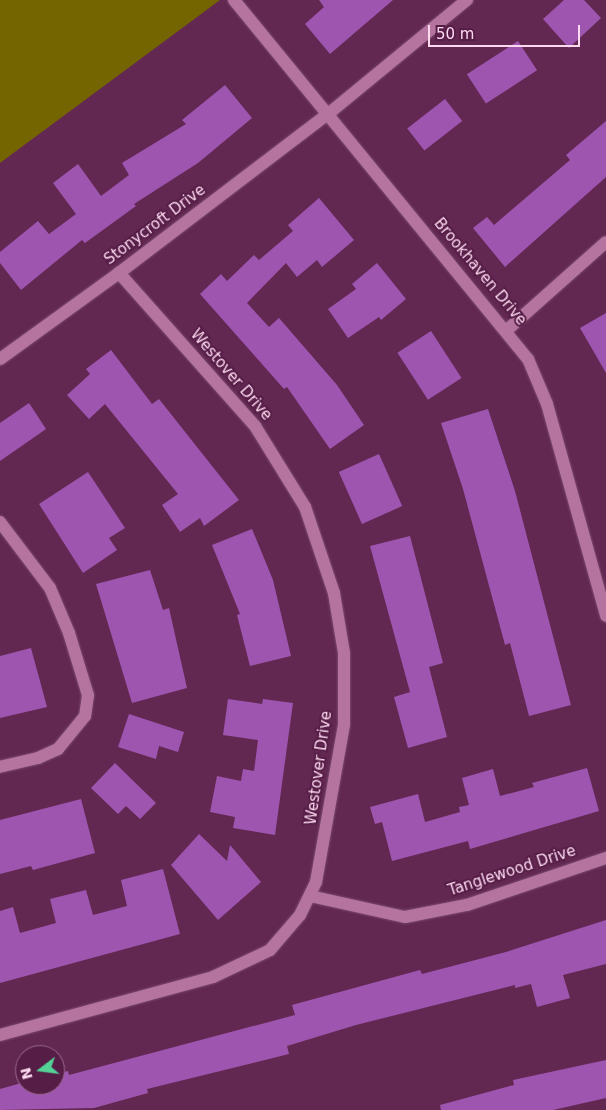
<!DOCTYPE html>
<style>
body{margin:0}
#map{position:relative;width:606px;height:1110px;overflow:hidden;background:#622852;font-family:"DejaVu Sans",sans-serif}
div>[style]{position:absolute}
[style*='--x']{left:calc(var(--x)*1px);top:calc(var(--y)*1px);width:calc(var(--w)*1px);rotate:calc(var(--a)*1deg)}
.green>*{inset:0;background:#746500}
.building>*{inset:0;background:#9e55b0;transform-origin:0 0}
.roads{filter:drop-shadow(0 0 1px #7c4a6e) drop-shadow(0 0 1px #7c4a6e)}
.minor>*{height:12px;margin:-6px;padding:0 6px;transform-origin:6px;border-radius:6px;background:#b574a0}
span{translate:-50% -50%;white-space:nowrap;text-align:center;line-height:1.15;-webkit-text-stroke:4px #561d47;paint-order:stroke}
.street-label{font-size:15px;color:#fdd9f0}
.north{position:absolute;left:15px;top:1045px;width:50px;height:50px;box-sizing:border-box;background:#561d47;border:1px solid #99688b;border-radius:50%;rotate:255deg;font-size:14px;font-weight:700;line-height:20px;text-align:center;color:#fdd9f0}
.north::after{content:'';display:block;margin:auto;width:18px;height:22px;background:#53d396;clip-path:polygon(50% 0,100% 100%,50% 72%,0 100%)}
.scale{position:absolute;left:428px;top:25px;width:152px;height:22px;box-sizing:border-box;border:2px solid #fdd9f0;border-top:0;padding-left:6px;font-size:15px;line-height:18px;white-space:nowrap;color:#fdd9f0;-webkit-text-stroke:4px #561d47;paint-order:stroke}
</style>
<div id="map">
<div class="green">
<div style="clip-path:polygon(0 0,220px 0,0 163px)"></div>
</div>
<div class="building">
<div style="clip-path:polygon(319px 0,393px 0,330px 54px,305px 24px,324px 7px)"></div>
<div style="clip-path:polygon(564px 0,584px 0,601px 18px,569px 48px,543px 19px)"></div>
<div style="left:518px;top:41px;width:35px;height:61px;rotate:57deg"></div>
<div style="clip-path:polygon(225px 85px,252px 118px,198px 163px,134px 204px,136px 206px,85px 243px,82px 240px,21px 290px,0 263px,0 252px,38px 221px,49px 234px,76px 214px,53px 183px,78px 164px,101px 196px,129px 175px,122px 163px,186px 124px,182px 120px)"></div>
<div style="left:445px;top:99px;width:28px;height:48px;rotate:52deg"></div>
<div style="clip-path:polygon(606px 121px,606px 177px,505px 267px,473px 228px,487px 217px,494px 225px,570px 160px,566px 155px)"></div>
<div style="clip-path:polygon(319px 198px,354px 240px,322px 267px,317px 260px,297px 277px,286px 263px,247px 303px,269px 327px,279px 318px,337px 385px,364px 425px,330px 449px,287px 387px,284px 389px,200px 294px,221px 274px,227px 281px,254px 255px,259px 260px,293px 231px,288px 225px)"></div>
<div style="clip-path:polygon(377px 263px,406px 299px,381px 320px,379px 317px,348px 338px,328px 309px,356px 289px,352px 284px)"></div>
<div style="clip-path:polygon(606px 313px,606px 373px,580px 328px)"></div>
<div style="left:431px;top:331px;width:56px;height:40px;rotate:57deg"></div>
<div style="clip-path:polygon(111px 350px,152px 404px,159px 399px,239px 500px,204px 526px,200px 518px,180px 532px,162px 505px,178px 494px,105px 404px,89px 419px,67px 395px,90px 374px,86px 369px)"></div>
<div style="clip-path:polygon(29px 403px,46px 429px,0 461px,0 423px)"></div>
<div style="clip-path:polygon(488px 409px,515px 491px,571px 705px,529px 716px,510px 643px,505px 645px,463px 489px,441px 423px)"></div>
<div style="left:379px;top:454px;width:57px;height:44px;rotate:66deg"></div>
<div style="clip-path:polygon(88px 472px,125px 528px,109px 538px,117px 550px,83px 573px,39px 504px)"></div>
<div style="clip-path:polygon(252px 529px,273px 580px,291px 656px,250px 666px,237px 615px,240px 614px,212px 545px)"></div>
<div style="clip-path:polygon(410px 536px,443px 663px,429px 667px,447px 737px,408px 748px,394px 697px,410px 692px,370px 546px)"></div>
<div style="clip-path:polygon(150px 570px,163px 610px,169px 608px,187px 688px,132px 703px,96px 584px)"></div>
<div style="clip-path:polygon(31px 648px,47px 707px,0 718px,0 656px)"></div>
<div style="clip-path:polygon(228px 699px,262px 704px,263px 699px,293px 703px,275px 835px,233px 828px,235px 817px,210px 812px,217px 776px,241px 781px,243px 769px,254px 771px,258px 740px,223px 735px)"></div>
<div style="clip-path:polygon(129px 714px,184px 732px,178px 752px,159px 746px,156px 759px,118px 747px)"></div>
<div style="clip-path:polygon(115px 763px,156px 803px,140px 819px,126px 806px,118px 814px,91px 788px)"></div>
<div style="clip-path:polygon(587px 768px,599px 811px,470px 849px,468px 841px,392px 861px,382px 822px,375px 824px,370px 807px,418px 794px,425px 822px,460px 812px,459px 807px,469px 805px,462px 778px,493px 769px,500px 796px,534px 787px,532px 783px)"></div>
<div style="clip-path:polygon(81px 799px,95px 853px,33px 870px,31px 866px,0 874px,0 820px)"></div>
<div style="clip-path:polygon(199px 834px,227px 861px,230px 845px,261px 882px,218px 920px,171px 865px)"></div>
<div style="clip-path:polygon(163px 869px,180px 934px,0 983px,0 911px,13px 907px,20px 933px,56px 923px,50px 899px,86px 890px,93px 915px,127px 906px,121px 880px)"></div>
<div style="clip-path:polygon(606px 920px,606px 964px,563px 975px,570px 998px,537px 1007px,531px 984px,515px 988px,515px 985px,356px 1025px,287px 1046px,289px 1054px,147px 1089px,148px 1093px,94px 1108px,0 1110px,0 1089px,25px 1082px,25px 1085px,55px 1085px,55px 1074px,68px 1071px,69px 1075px,295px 1015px,292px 1005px,420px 970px,422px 974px,506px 952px)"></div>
<div style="clip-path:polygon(606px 1060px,606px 1098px,553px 1110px,441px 1110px,440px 1105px,514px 1085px,513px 1080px)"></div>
</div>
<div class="roads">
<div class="minor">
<div style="--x:234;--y:0;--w:464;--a:50.7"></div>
<div style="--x:528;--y:359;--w:49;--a:67.1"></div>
<div style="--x:547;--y:404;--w:220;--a:74.4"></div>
<div style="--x:507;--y:330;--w:132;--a:-41.6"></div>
<div style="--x:0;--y:359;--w:147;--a:-35.9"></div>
<div style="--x:119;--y:273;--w:263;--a:-37.3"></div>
<div style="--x:328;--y:114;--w:180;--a:-39.4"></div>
<div style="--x:0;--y:522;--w:83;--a:52.9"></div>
<div style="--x:50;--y:588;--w:49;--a:67.1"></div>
<div style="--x:69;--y:633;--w:65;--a:73"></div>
<div style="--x:88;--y:695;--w:21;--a:98"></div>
<div style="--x:85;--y:716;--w:43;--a:129.3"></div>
<div style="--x:58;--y:749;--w:22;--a:156"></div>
<div style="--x:38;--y:758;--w:39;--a:167"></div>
<div style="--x:310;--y:896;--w:97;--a:12.5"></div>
<div style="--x:405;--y:917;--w:63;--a:-11"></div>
<div style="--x:467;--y:905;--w:147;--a:-18.7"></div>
<div style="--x:0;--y:1035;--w:221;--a:-15.2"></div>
<div style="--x:213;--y:977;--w:63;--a:-25.3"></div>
<div style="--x:270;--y:950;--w:46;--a:-49.4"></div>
<div style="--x:300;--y:915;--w:37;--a:-64"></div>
<div style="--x:316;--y:882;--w:159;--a:-79.9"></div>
<div style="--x:344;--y:725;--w:72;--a:-90"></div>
<div style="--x:344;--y:653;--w:61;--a:-99.5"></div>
<div style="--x:334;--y:593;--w:91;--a:-108.6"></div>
<div style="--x:305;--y:507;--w:95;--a:-121.7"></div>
<div style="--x:255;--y:426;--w:205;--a:-131.6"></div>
</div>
</div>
<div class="street-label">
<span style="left:155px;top:225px;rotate:-37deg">Stonycroft Drive</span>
<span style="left:480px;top:272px;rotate:50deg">Brookhaven Drive</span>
<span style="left:231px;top:375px;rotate:49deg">Westover Drive</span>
<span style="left:319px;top:768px;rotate:-82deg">Westover Drive</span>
<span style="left:512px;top:871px;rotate:-18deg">Tanglewood Drive</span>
</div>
<div class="north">N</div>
<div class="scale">50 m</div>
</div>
